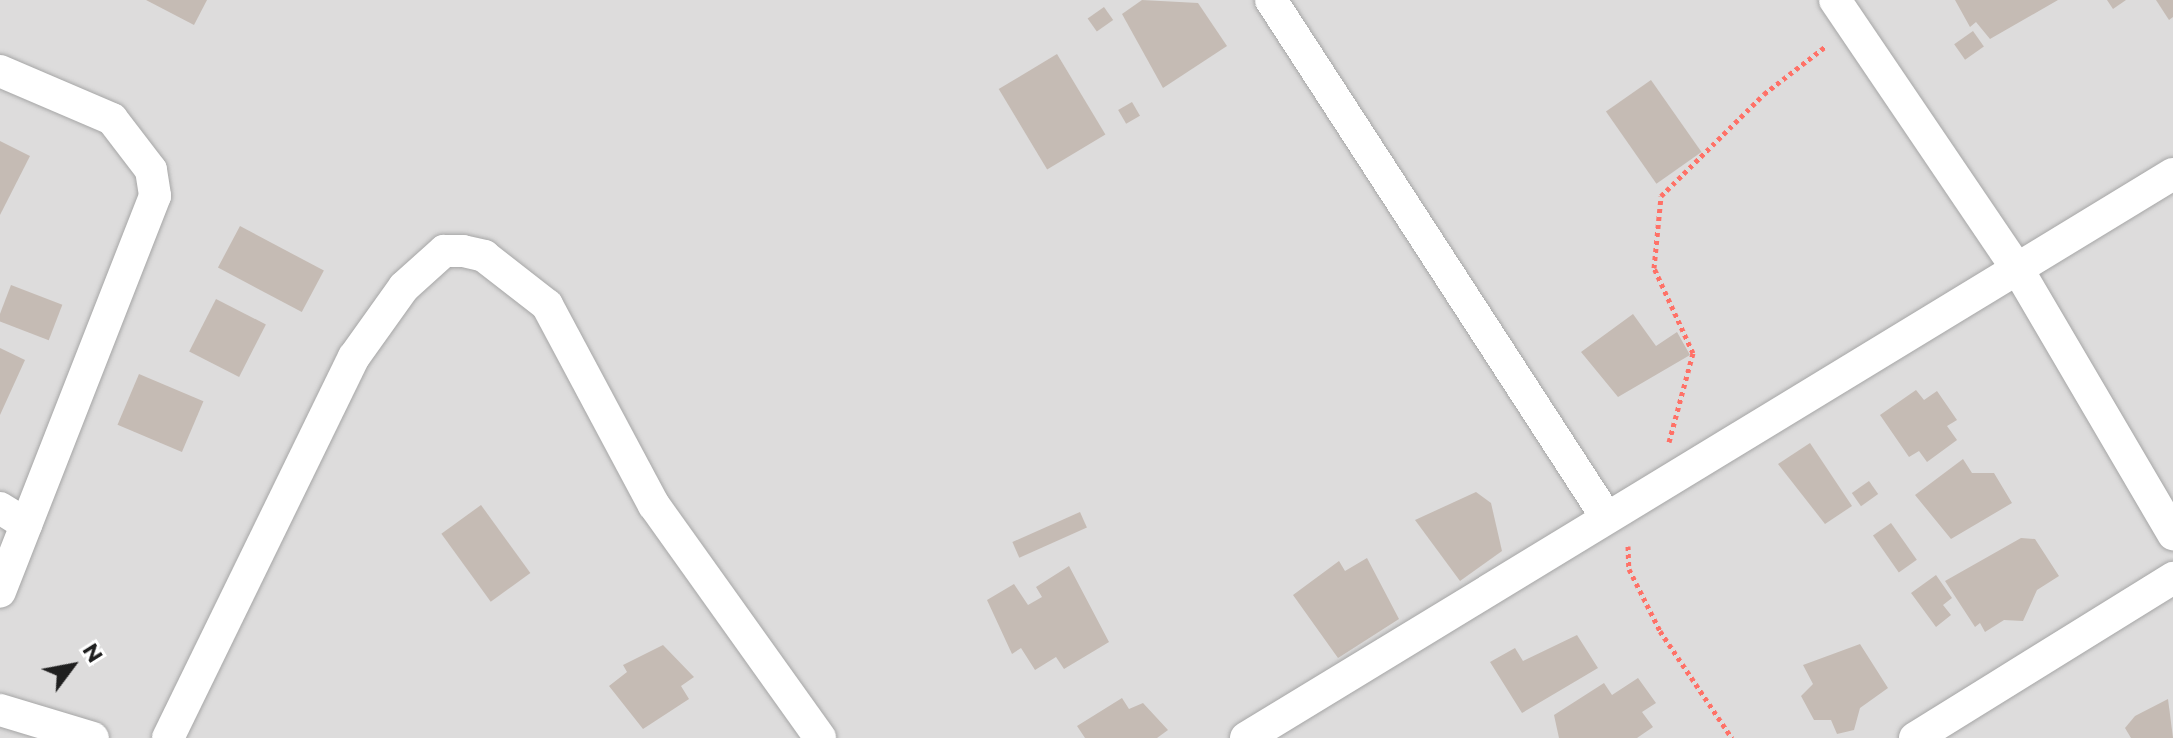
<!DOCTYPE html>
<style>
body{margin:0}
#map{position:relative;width:2173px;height:738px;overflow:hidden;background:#f0ece5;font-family:Montserrat,sans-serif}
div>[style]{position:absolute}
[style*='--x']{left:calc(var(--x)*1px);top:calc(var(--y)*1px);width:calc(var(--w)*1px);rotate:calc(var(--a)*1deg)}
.residential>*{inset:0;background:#dddcdc;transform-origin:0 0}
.building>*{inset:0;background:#c5bbb4;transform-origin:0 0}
.path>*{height:5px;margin-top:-2.5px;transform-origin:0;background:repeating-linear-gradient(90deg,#ff7167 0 4px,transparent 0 8px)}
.roads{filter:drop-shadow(0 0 2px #a6a6a6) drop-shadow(0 0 2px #a6a6a6)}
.minor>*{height:32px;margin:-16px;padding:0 16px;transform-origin:16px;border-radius:16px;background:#fff}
span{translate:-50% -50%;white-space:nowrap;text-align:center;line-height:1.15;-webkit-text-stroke:6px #fff;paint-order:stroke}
.north{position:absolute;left:32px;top:626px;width:80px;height:80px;-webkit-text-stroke:6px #fff;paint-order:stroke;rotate:58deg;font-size:22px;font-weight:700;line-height:32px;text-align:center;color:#1f1f1f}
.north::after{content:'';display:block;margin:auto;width:28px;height:36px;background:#1f1f1f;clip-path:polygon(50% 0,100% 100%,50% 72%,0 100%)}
</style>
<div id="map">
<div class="residential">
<div style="left:0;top:0;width:2173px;height:738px"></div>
</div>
<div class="building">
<div style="clip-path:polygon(146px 0,207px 0,194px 25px)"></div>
<div style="clip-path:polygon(1142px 0,1198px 3px,1227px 46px,1163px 88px,1122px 14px)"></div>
<div style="clip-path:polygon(1955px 0,2058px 0,1990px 39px,1976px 22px,1970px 27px)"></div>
<div style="clip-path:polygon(2107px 0,2126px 0,2113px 9px)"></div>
<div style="clip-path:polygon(2156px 0,2173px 0,2173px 17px,2169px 20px)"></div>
<div style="left:1104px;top:7px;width:16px;height:20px;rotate:55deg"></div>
<div style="left:1973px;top:31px;width:19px;height:23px;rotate:55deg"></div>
<div style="left:1057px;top:54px;width:94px;height:68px;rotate:59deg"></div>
<div style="left:1651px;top:80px;width:88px;height:55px;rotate:55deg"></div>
<div style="left:1132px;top:102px;width:16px;height:16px;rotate:60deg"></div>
<div style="clip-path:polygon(0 141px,30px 156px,0 215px)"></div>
<div style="left:240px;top:226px;width:95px;height:47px;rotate:28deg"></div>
<div style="left:11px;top:285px;width:55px;height:38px;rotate:21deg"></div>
<div style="left:216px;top:299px;width:56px;height:59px;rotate:27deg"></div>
<div style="clip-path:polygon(1633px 314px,1656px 346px,1677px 332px,1690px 355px,1618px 397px,1581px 352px)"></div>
<div style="clip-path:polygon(0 348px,25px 360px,0 415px)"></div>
<div style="left:139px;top:374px;width:70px;height:55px;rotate:23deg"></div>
<div style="clip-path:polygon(1916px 390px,1924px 400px,1937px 391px,1957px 420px,1947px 426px,1957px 440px,1927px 462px,1919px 451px,1909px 457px,1880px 415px)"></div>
<div style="clip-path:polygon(1810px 443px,1852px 506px,1825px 524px,1778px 464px)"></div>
<div style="clip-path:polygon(1963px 459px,1972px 473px,1994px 473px,2012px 503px,1951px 539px,1915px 495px)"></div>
<div style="left:1869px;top:481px;width:16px;height:21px;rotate:55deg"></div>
<div style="clip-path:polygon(1476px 492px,1491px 503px,1502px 551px,1460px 581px,1415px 520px)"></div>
<div style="left:481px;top:505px;width:84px;height:49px;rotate:54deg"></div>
<div style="left:1080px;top:512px;width:17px;height:74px;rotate:66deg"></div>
<div style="left:1891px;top:523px;width:45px;height:22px;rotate:55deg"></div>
<div style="clip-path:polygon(2021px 538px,2035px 539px,2059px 576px,2037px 590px,2023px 621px,2004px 620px,1985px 632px,1980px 623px,1975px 627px,1945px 581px)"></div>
<div style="clip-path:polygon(1367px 558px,1399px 619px,1338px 658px,1293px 595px,1339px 561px,1345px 571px)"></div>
<div style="clip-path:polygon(1069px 566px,1109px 642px,1064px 669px,1056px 657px,1035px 670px,1021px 648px,1012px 654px,987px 600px,1014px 584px,1028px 605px,1042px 597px,1036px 587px)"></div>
<div style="clip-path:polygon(1936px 575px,1952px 598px,1943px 605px,1951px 615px,1936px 627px,1911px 593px)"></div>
<div style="clip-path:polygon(1577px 635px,1598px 668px,1522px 713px,1490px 662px,1515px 648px,1523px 661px)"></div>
<div style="clip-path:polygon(1860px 644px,1888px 688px,1860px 708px,1854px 730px,1837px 734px,1831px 720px,1814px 720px,1801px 696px,1813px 684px,1803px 665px)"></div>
<div style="clip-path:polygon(663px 645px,694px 677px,681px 686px,689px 699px,643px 729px,609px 686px,627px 672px,623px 665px)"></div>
<div style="clip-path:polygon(1638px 678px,1656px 703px,1642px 712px,1653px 727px,1637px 738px,1559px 738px,1554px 715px,1604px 683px,1612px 695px)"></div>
<div style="clip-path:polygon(1122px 698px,1129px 709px,1143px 703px,1168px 730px,1157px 738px,1085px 738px,1077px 726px)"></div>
<div style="clip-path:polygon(2168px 699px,2173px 738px,2131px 738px,2125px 728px,2135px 716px)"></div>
</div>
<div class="path">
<div style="--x:1669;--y:442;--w:92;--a:-74.9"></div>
<div style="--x:1693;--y:353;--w:94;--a:-114.6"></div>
<div style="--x:1654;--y:268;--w:72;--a:-84.4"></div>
<div style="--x:1661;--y:196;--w:145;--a:-44.7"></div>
<div style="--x:1764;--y:94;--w:78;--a:-37.7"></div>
<div style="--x:1628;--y:546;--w:23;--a:88"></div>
<div style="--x:1629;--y:569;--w:69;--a:63.4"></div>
<div style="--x:1660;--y:631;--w:129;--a:56.1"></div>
</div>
<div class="roads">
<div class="minor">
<div style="--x:1271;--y:0;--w:617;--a:57.03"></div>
<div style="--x:1835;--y:0;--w:330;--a:55.9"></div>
<div style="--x:2020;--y:273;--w:303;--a:59.6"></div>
<div style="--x:0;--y:71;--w:122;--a:23.2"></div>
<div style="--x:112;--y:119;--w:64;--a:52.6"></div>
<div style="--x:151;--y:170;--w:26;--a:81"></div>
<div style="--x:155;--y:196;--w:425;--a:111.4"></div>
<div style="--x:0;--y:508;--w:31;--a:32"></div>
<div style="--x:0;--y:710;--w:97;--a:16.8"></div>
<div style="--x:168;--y:738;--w:424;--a:-64"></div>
<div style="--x:354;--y:357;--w:86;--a:-54.5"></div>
<div style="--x:404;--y:287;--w:54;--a:-42"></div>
<div style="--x:444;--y:251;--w:19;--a:0"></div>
<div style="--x:463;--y:251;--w:22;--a:13"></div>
<div style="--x:484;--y:256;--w:80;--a:37.9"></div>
<div style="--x:547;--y:305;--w:227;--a:61.9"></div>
<div style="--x:654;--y:505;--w:286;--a:54.5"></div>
<div style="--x:1246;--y:738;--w:1085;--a:-31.32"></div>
<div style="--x:1915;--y:738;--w:304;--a:-31.8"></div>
</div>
</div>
<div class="north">N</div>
</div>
